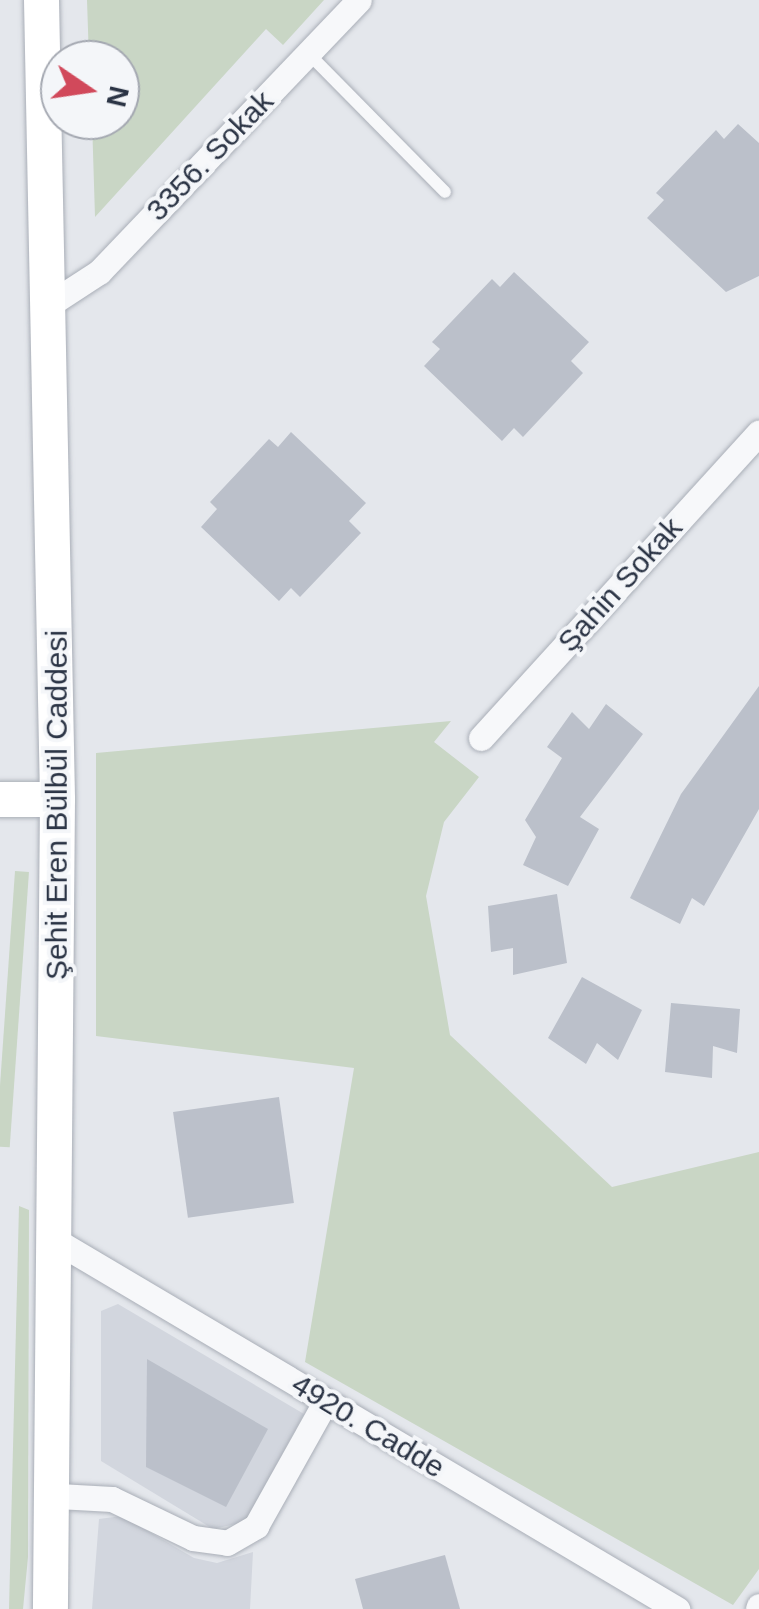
<!DOCTYPE html>
<meta charset="utf-8">
<style>
body{margin:0}
#map{position:relative;width:759px;height:1609px;overflow:hidden;background:#e4e7ec;font-family:Helvetica,sans-serif}
div>[style]{position:absolute}
[style*='--x']{left:calc(var(--x)*1px);top:calc(var(--y)*1px);width:calc(var(--w)*1px);rotate:calc(var(--a)*1deg)}
.built>*{inset:0;background:#d2d6de}
.green>*{inset:0;background:#c9d6c5;transform-origin:0 0}
.building>*{inset:0;background:#bbc0ca;transform-origin:0 0}
.roads{filter:drop-shadow(0 0 2px #a9aeb7) drop-shadow(0 0 2px #a9aeb7)}
.lane>*{height:12px;margin:-6px;padding:0 6px;transform-origin:6px;border-radius:6px;background:#f7f8fa}
.street>*{height:25px;margin:-12.5px;padding:0 12.5px;transform-origin:12.5px;border-radius:12.5px;background:#f7f8fa}
.secondary>*{height:35px;margin:-17.5px;padding:0 17.5px;transform-origin:17.5px;border-radius:17.5px;background:#fff}
span{translate:-50% -50%;white-space:nowrap;text-align:center;line-height:1.15;-webkit-text-stroke:8px #f4f6f9;paint-order:stroke}
.street-label{font-size:30px;color:#2b3445}
.north{position:absolute;left:40px;top:40px;width:100px;height:100px;box-sizing:border-box;background:#f4f6f9;border:2px solid #a4a8b1;border-radius:50%;rotate:103deg;font-size:28px;font-weight:700;line-height:40px;text-align:center;color:#2b3445}
.north::after{content:'';display:block;margin:auto;width:35px;height:45px;background:#d1495b;clip-path:polygon(50% 0,100% 100%,50% 72%,0 100%)}
</style>
<div id="map">
<div class="built">
<div style="clip-path:polygon(118px 1304px,304px 1414px,245px 1522px,213px 1529px,101px 1461px,101px 1311px)"></div>
<div style="clip-path:polygon(122px 1516px,194px 1558px,217px 1563px,253px 1552px,250px 1609px,92px 1609px,99px 1519px)"></div>
</div>
<div class="green">
<div style="clip-path:polygon(87px 0,324px 0,283px 45px,266px 29px,95px 217px,92px 120px,120px 120px,120px 60px,89px 60px)"></div>
<div style="clip-path:polygon(451px 721px,434px 742px,479px 777px,444px 822px,426px 896px,450px 1035px,612px 1187px,759px 1152px,759px 1569px,733px 1605px,305px 1362px,354px 1068px,96px 1036px,96px 753px)"></div>
<div style="left:15px;top:871px;width:14px;height:276px;rotate:4deg"></div>
<div style="clip-path:polygon(19px 1206px,29px 1210px,28px 1557px,23px 1609px,9px 1609px)"></div>
</div>
<div class="building">
<div style="clip-path:polygon(738px 124px,759px 143px,759px 276px,726px 292px,647px 218px,664px 200px,656px 193px,716px 130px,724px 139px)"></div>
<div style="clip-path:polygon(514px 272px,589px 342px,571px 361px,583px 373px,523px 437px,514px 428px,502px 441px,424px 366px,440px 349px,432px 342px,492px 279px,500px 287px)"></div>
<div style="clip-path:polygon(291px 432px,366px 503px,349px 521px,361px 533px,300px 597px,291px 588px,279px 601px,201px 527px,217px 509px,210px 502px,269px 439px,278px 447px)"></div>
<div style="clip-path:polygon(759px 686px,759px 809px,704px 906px,692px 898px,680px 924px,630px 898px,681px 794px)"></div>
<div style="clip-path:polygon(606px 704px,643px 734px,580px 817px,599px 829px,568px 886px,523px 865px,536px 837px,525px 820px,562px 758px,547px 747px,572px 712px,589px 729px)"></div>
<div style="clip-path:polygon(557px 894px,567px 963px,513px 975px,513px 948px,491px 952px,488px 906px)"></div>
<div style="clip-path:polygon(582px 977px,642px 1010px,618px 1060px,597px 1043px,586px 1064px,548px 1038px)"></div>
<div style="clip-path:polygon(671px 1003px,740px 1009px,737px 1053px,713px 1046px,712px 1078px,665px 1072px)"></div>
<div style="left:279px;top:1097px;width:107px;height:107px;rotate:82deg"></div>
<div style="clip-path:polygon(147px 1359px,268px 1429px,226px 1507px,146px 1467px)"></div>
<div style="clip-path:polygon(445px 1555px,460px 1609px,363px 1609px,355px 1579px)"></div>
</div>
<div class="roads">
<div class="lane">
<div style="--x:308;--y:53;--w:195;--a:45.4"></div>
</div>
<div class="street">
<div style="--x:53;--y:302;--w:55;--a:-33.1"></div>
<div style="--x:99;--y:272;--w:376;--a:-46.3"></div>
<div style="--x:481;--y:738;--w:413;--a:-47.7"></div>
<div style="--x:58;--y:1242;--w:720;--a:30.66"></div>
<div style="--x:58;--y:1496;--w:54;--a:3.2"></div>
<div style="--x:112;--y:1499;--w:90;--a:25.7"></div>
<div style="--x:193;--y:1538;--w:34;--a:8"></div>
<div style="--x:227;--y:1543;--w:34;--a:-30"></div>
<div style="--x:256;--y:1526;--w:143;--a:-60.8"></div>
<div style="--x:758;--y:1609;--w:3;--a:-72"></div>
</div>
<div class="secondary">
<div style="--x:41;--y:0;--w:799;--a:88.85"></div>
<div style="--x:57;--y:799;--w:810;--a:90.5"></div>
<div style="--x:0;--y:799;--w:57;--a:0"></div>
</div>
</div>
<div class="street-label">
<span style="left:210px;top:156px;rotate:-46deg">3356. Sokak</span>
<span style="left:620px;top:585px;rotate:-48deg">Şahin Sokak</span>
<span style="left:57px;top:805px;rotate:-90deg">Şehit Eren Bülbül Caddesi</span>
<span style="left:368px;top:1426px;rotate:31deg">4920. Cadde</span>
</div>
<div class="north">N</div>
</div>
